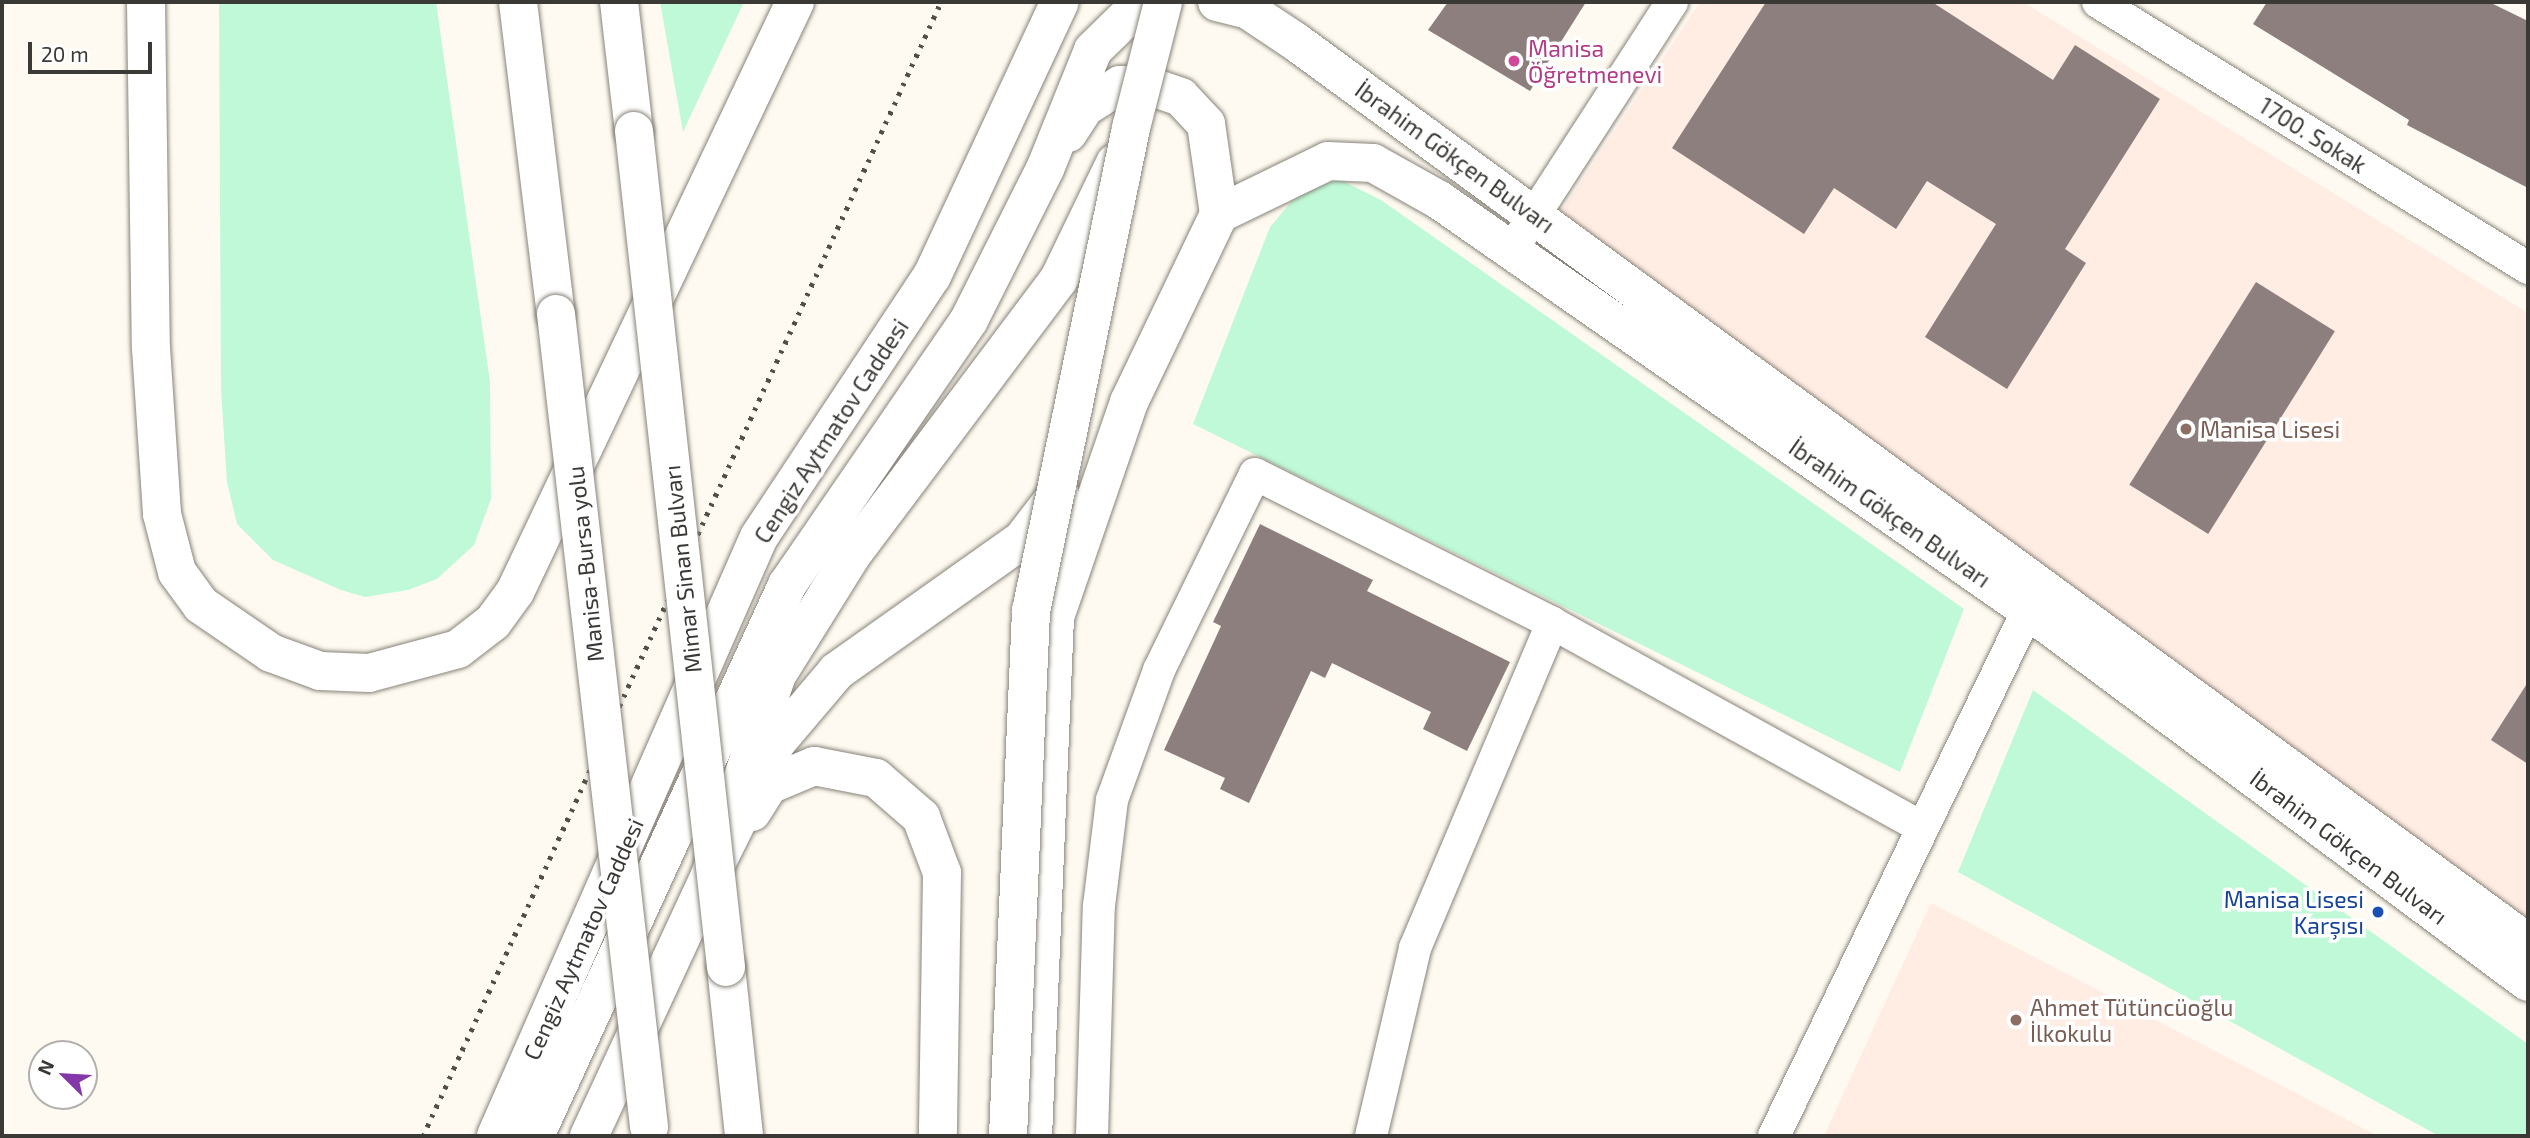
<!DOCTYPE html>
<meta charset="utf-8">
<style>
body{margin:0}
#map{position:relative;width:2530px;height:1138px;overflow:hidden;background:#fefaf1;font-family:"Exo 2",sans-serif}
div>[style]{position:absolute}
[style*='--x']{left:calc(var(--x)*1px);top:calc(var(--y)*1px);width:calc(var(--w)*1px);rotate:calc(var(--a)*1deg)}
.education>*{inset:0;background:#ffece3}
.green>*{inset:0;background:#c0f9d8}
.building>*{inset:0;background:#8c7f7e;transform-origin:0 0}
.roads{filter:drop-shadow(0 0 2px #888379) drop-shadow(0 0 2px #888379)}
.minor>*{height:32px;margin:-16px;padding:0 16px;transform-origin:16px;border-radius:16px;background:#fff}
.secondary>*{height:38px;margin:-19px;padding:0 19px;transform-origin:19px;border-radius:19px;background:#fff}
.primary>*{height:38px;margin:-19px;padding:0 19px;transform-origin:19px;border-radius:19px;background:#fff}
.trunk>*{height:38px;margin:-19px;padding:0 19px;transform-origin:19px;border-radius:19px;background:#fff}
.rail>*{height:5px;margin-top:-2.5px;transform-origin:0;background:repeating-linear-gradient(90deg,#504e49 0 3.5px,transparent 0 10.5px)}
.bridges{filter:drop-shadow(0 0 2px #888379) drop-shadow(0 0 2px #888379)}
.primary-bridge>*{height:38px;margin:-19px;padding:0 19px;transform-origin:19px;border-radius:19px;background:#fff}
.trunk-bridge>*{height:38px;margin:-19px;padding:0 19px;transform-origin:19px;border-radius:19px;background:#fff}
.dots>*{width:19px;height:19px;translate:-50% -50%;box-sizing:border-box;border:4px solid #fff;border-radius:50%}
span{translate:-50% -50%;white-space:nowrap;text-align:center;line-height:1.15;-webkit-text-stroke:7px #fff;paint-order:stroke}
.hotel-label{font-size:23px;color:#b23c85}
.left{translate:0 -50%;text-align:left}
.street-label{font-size:23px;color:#3b3935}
.education-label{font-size:23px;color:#785e54}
.transit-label{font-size:23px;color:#164399}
.right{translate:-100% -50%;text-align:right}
.frame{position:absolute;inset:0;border:4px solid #3b3935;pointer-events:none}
.north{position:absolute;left:28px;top:1040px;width:70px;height:70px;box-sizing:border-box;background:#fff;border:2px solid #b1b0ae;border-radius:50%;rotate:294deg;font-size:19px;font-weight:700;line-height:28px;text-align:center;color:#3b3935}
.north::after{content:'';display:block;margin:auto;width:24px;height:32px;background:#8437a8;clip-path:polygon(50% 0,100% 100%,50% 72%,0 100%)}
.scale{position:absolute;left:28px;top:42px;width:124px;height:32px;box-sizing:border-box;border:4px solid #3b3935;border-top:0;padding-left:9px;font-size:21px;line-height:24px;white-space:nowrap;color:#3b3935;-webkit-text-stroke:5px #fff;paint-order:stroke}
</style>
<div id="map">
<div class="education">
<div style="clip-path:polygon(1700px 2px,2023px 2px,2528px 313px,2528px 926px,1557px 218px)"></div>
<div style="clip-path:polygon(1931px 903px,2378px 1136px,1824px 1136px)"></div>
</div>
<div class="green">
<div style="clip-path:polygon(219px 2px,436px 2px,490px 382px,491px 499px,474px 545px,437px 579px,408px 590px,365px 597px,341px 590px,273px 560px,237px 524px,227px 482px,221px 390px)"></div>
<div style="clip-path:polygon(660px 2px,744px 2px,683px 132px)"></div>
<div style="clip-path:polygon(1339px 179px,1381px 200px,1964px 609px,1900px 772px,1193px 424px,1270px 227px,1297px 195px)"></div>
<div style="clip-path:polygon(2033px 690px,2528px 1044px,2528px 1136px,2439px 1136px,1958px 872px)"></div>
</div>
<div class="building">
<div style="clip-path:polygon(1448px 2px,1586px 2px,1530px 91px,1428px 30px)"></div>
<div style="clip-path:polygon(1766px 2px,1932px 2px,2053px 80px,2075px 45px,2160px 99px,2065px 249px,2086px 263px,2007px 389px,1925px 337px,1996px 224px,1927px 181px,1896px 229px,1834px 188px,1804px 234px,1672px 148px)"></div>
<div style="clip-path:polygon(2267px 2px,2489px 2px,2528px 21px,2528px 188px,2407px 125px,2409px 120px,2253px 24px)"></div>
<div style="left:2256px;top:282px;width:93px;height:239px;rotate:32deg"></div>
<div style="clip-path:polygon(1260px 524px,1373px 580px,1367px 591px,1510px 662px,1467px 751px,1423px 729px,1431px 712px,1332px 663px,1325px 678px,1311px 671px,1249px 803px,1220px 789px,1225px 778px,1164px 750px,1221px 626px,1213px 622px)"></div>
<div style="clip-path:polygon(2528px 682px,2528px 764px,2491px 740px)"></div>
</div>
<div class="roads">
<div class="minor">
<div style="--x:2098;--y:2;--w:506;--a:31.74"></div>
<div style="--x:1513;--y:248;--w:293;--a:-57.1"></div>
<div style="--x:1092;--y:1136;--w:230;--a:-88.3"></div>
<div style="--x:1099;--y:906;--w:107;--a:-83"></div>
<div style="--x:1112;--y:800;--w:138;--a:-70.1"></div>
<div style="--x:1159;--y:670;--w:218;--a:-63.9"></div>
<div style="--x:1255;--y:474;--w:332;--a:26.6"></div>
<div style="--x:1552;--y:623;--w:423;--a:28.9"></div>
<div style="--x:1371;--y:1136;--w:193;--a:-76.8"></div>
<div style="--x:1415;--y:948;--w:353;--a:-67.1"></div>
<div style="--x:1774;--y:1136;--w:584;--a:-64.22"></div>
</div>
<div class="secondary">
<div style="--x:1296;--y:42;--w:1526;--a:36.18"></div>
<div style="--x:1219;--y:214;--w:121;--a:-25.9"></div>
<div style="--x:1328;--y:161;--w:45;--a:2.5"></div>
<div style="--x:1373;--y:163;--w:76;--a:29.3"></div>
<div style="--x:1439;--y:200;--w:718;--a:34.84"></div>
<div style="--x:2028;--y:610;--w:623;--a:36.65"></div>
</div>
<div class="primary">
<div style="--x:496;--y:1136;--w:654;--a:-66.3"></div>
<div style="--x:759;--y:537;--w:313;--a:-56.5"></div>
<div style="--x:932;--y:276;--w:302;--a:-65"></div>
<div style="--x:589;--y:1136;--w:285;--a:-65.1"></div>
<div style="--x:709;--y:878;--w:214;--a:-71.5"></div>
<div style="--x:777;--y:675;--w:140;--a:-58.1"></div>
<div style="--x:851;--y:556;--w:346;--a:-53.1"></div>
<div style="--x:1059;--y:279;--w:129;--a:-64.2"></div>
</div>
<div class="trunk">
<div style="--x:146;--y:2;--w:346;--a:89.2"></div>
<div style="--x:151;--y:348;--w:166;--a:86.2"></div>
<div style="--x:162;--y:514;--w:60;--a:75.5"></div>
<div style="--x:177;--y:572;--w:41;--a:54"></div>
<div style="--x:201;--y:605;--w:85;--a:34.4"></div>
<div style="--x:271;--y:653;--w:52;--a:20.2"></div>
<div style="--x:320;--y:671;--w:49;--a:2.3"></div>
<div style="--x:369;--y:673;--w:92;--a:-15.1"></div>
<div style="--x:458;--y:649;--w:44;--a:-37.6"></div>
<div style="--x:493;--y:622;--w:37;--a:-54"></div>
<div style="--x:515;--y:592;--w:653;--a:-64.61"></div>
<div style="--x:518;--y:2;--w:314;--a:83.1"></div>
<div style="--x:619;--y:2;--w:130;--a:83.4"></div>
<div style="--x:1217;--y:2;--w:32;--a:14"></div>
<div style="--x:1248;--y:10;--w:58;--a:33.7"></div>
<div style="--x:752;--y:812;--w:32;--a:-58"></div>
<div style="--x:769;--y:785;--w:49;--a:-22.9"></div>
<div style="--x:814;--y:766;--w:63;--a:11"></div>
<div style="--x:876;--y:778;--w:60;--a:40.9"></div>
<div style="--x:921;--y:817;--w:60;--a:69.4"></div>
<div style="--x:942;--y:873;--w:263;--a:90.9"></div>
<div style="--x:709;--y:878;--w:151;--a:-63.6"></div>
<div style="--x:776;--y:743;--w:94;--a:-49.7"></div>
<div style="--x:837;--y:671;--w:227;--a:-35.3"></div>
<div style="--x:1022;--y:540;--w:61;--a:-52.4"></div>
<div style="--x:726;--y:967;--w:170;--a:83.9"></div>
<div style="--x:535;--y:1136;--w:606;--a:-65.42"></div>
<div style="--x:787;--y:585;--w:321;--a:-55.5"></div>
<div style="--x:969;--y:320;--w:169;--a:-63.3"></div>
<div style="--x:1045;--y:169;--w:128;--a:-68"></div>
<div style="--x:1093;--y:50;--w:54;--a:-44.3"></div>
<div style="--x:1132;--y:12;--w:29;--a:-20"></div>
<div style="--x:1033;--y:1136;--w:519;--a:-87.57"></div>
<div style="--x:1055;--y:617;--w:227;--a:-71"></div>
<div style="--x:1129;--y:402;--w:208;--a:-64.4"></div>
<div style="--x:1219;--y:214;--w:91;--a:-98.2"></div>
<div style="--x:1206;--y:124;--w:37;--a:-133"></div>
<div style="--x:1181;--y:97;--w:37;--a:-161"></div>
<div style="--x:1146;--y:85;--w:26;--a:180"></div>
<div style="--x:1120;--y:85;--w:41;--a:147.8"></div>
<div style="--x:1085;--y:107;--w:31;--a:123"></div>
</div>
</div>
<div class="rail">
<div style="--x:423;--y:1136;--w:1247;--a:-65.45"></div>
</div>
<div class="bridges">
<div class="primary-bridge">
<div style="--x:1131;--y:128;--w:130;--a:-75.7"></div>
</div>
<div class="trunk-bridge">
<div style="--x:634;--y:131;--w:841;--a:83.72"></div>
<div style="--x:556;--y:314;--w:818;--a:83.47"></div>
<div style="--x:1008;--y:1136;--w:526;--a:-87.49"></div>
<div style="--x:1031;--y:611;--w:493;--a:-78.3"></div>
</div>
</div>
<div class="dots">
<div style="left:1514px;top:61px;background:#d1479c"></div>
<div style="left:2186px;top:429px;background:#8d6e63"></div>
<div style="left:2378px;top:912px;background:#1a4fb4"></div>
<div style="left:2016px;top:1020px;background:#8d6e63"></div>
</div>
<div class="hotel-label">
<span class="left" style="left:1528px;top:61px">Manisa<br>Öğretmenevi</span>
</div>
<div class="street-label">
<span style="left:2313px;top:135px;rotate:32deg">1700. Sokak</span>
<span style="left:1455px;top:157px;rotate:36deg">İbrahim Gökçen Bulvarı</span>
<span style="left:831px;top:431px;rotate:-57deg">Cengiz Aytmatov Caddesi</span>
<span style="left:1890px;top:513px;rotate:35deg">İbrahim Gökçen Bulvarı</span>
<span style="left:585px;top:564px;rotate:-96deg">Manisa-Bursa yolu</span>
<span style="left:682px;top:569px;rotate:-96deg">Mimar Sinan Bulvarı</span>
<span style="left:2349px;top:847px;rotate:37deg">İbrahim Gökçen Bulvarı</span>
<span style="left:583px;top:939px;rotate:-66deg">Cengiz Aytmatov Caddesi</span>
</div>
<div class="education-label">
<span class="left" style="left:2200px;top:429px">Manisa Lisesi</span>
<span class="left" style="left:2030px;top:1020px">Ahmet Tütüncüoğlu<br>İlkokulu</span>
</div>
<div class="transit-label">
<span class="right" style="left:2364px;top:912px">Manisa Lisesi<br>Karşısı</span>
</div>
<div class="frame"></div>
<div class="north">N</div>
<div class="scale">20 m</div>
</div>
